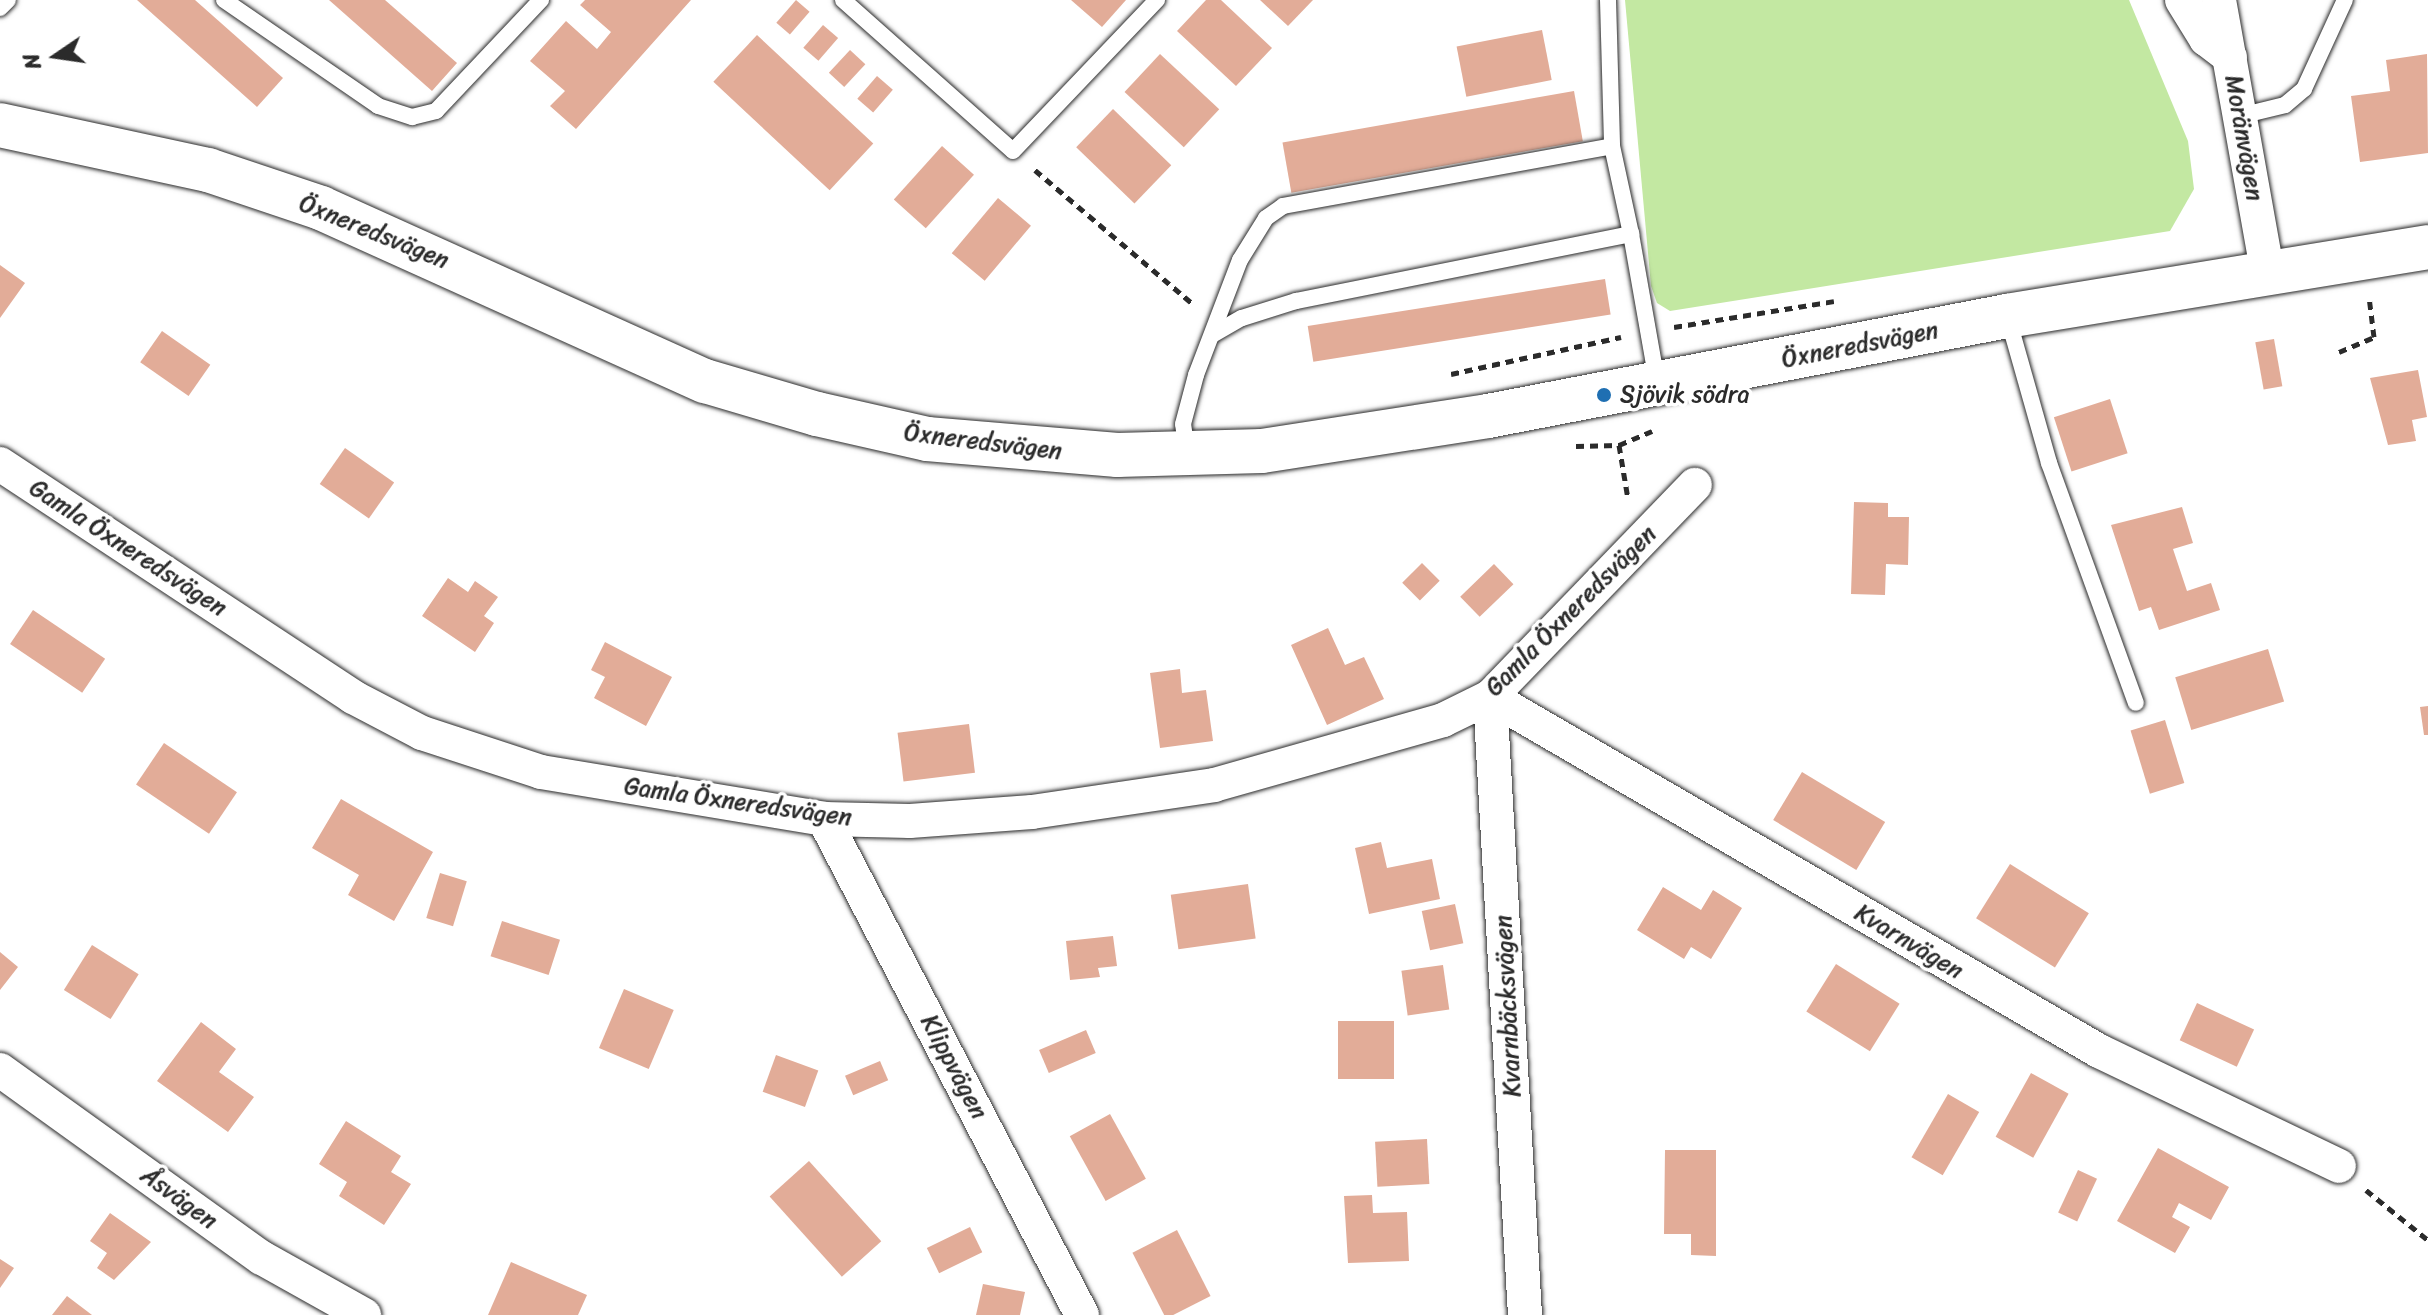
<!DOCTYPE html>
<meta charset="utf-8">
<style>
body{margin:0}
#map{position:relative;width:2428px;height:1315px;overflow:hidden;background:#fff;font-family:Sriracha,sans-serif}
div>[style]{position:absolute}
[style*='--x']{left:calc(var(--x)*1px);top:calc(var(--y)*1px);width:calc(var(--w)*1px);rotate:calc(var(--a)*1deg)}
.green>*{inset:0;background:#c3e8a2}
.building>*{inset:0;background:#e2ac98;transform-origin:0 0}
.path>*{height:5px;margin-top:-2.5px;transform-origin:0;background:repeating-linear-gradient(90deg,#2b2b2b 0 8px,transparent 0 14px)}
.roads{filter:drop-shadow(0 0 2px #2b2b2b) drop-shadow(0 0 2px #2b2b2b)}
.lane>*{height:16px;margin:-8px;padding:0 8px;transform-origin:8px;border-radius:8px;background:#fff}
.street>*{height:34px;margin:-17px;padding:0 17px;transform-origin:17px;border-radius:17px;background:#fff}
.secondary>*{height:44px;margin:-22px;padding:0 22px;transform-origin:22px;border-radius:22px;background:#fff}
.dots>*{width:22px;height:22px;translate:-50% -50%;box-sizing:border-box;border:4px solid #fff;border-radius:50%}
span{translate:-50% -50%;white-space:nowrap;text-align:center;line-height:1.15;-webkit-text-stroke:7px #fff;paint-order:stroke}
.street-label{font-size:24px;color:#2b2b2b}
.poi-label{font-size:24px;color:#2b2b2b}
.left{translate:0 -50%;text-align:left}
.north{position:absolute;left:16px;top:16px;width:80px;height:80px;-webkit-text-stroke:6px #fff;paint-order:stroke;rotate:257deg;font-size:22px;font-weight:700;line-height:32px;text-align:center;color:#2b2b2b}
.north::after{content:'';display:block;margin:auto;width:28px;height:36px;background:#2b2b2b;clip-path:polygon(50% 0,100% 100%,50% 72%,0 100%)}
</style>
<div id="map">
<div class="green">
<div style="clip-path:polygon(1625px 0,2129px 0,2188px 141px,2194px 189px,2170px 231px,1670px 311px,1657px 303px,1651px 286px)"></div>
</div>
<div class="building">
<div style="clip-path:polygon(137px 0,195px 0,283px 78px,257px 107px)"></div>
<div style="clip-path:polygon(329px 0,385px 0,457px 63px,432px 91px)"></div>
<div style="clip-path:polygon(585px 0,691px 0,576px 129px,550px 106px,565px 91px,530px 61px,566px 21px,597px 49px,611px 32px,580px 5px)"></div>
<div style="left:796px;top:0;width:18px;height:30px;rotate:41deg"></div>
<div style="clip-path:polygon(1071px 0,1126px 0,1102px 27px)"></div>
<div style="clip-path:polygon(1206px 0,1221px 0,1272px 48px,1236px 86px,1177px 31px)"></div>
<div style="clip-path:polygon(1260px 0,1313px 0,1288px 26px)"></div>
<div style="left:823px;top:25px;width:20px;height:30px;rotate:41deg"></div>
<div style="left:1542px;top:30px;width:51px;height:87px;rotate:79deg"></div>
<div style="left:757px;top:35px;width:159px;height:64px;rotate:43deg"></div>
<div style="left:850px;top:50px;width:21px;height:31px;rotate:43deg"></div>
<div style="left:1160px;top:54px;width:81px;height:52px;rotate:43deg"></div>
<div style="clip-path:polygon(2427px 54px,2428px 153px,2360px 162px,2351px 96px,2390px 91px,2386px 60px)"></div>
<div style="left:877px;top:76px;width:21px;height:30px;rotate:41deg"></div>
<div style="left:1574px;top:91px;width:51px;height:296px;rotate:80deg"></div>
<div style="left:1113px;top:109px;width:81px;height:53px;rotate:44deg"></div>
<div style="left:942px;top:146px;width:43px;height:72px;rotate:42deg"></div>
<div style="left:998px;top:198px;width:43px;height:72px;rotate:40deg"></div>
<div style="clip-path:polygon(0 265px,25px 283px,0 318px)"></div>
<div style="left:1605px;top:279px;width:36px;height:301px;rotate:81deg"></div>
<div style="left:162px;top:331px;width:59px;height:38px;rotate:35deg"></div>
<div style="left:2274px;top:339px;width:48px;height:19px;rotate:80deg"></div>
<div style="clip-path:polygon(2418px 370px,2427px 417px,2412px 420px,2416px 441px,2388px 445px,2370px 378px)"></div>
<div style="left:2110px;top:399px;width:57px;height:59px;rotate:72deg"></div>
<div style="left:345px;top:448px;width:60px;height:44px;rotate:35deg"></div>
<div style="clip-path:polygon(1854px 502px,1888px 503px,1888px 517px,1909px 517px,1908px 565px,1886px 564px,1885px 595px,1851px 594px)"></div>
<div style="clip-path:polygon(2182px 507px,2193px 543px,2173px 549px,2187px 591px,2211px 583px,2220px 610px,2159px 630px,2151px 607px,2139px 611px,2111px 525px)"></div>
<div style="left:1422px;top:563px;width:25px;height:28px;rotate:45deg"></div>
<div style="left:1494px;top:564px;width:28px;height:47px;rotate:46deg"></div>
<div style="clip-path:polygon(448px 578px,468px 592px,475px 581px,498px 597px,484px 616px,494px 623px,475px 652px,422px 616px)"></div>
<div style="left:33px;top:610px;width:87px;height:41px;rotate:34deg"></div>
<div style="clip-path:polygon(1328px 628px,1345px 665px,1364px 657px,1384px 699px,1327px 725px,1291px 645px)"></div>
<div style="clip-path:polygon(605px 642px,672px 677px,646px 726px,594px 698px,605px 677px,591px 670px)"></div>
<div style="left:2268px;top:649px;width:55px;height:97px;rotate:73deg"></div>
<div style="clip-path:polygon(1180px 669px,1182px 693px,1206px 690px,1213px 741px,1160px 748px,1150px 673px)"></div>
<div style="clip-path:polygon(2428px 706px,2428px 735px,2424px 735px,2420px 707px)"></div>
<div style="left:2165px;top:720px;width:66px;height:36px;rotate:73deg"></div>
<div style="left:969px;top:724px;width:49px;height:72px;rotate:83deg"></div>
<div style="left:164px;top:743px;width:88px;height:50px;rotate:34deg"></div>
<div style="left:1802px;top:772px;width:97px;height:56px;rotate:31deg"></div>
<div style="clip-path:polygon(341px 799px,433px 852px,394px 921px,348px 895px,359px 875px,312px 848px)"></div>
<div style="clip-path:polygon(1381px 842px,1387px 868px,1432px 859px,1440px 899px,1369px 914px,1355px 848px)"></div>
<div style="left:2010px;top:864px;width:93px;height:64px;rotate:32deg"></div>
<div style="left:440px;top:873px;width:28px;height:47px;rotate:17deg"></div>
<div style="left:1248px;top:884px;width:55px;height:78px;rotate:82deg"></div>
<div style="clip-path:polygon(1663px 887px,1701px 910px,1713px 890px,1742px 908px,1711px 959px,1691px 947px,1684px 959px,1637px 930px)"></div>
<div style="left:1455px;top:904px;width:40px;height:34px;rotate:78deg"></div>
<div style="left:502px;top:921px;width:61px;height:37px;rotate:18deg"></div>
<div style="clip-path:polygon(1113px 936px,1117px 966px,1098px 968px,1100px 977px,1070px 980px,1066px 941px)"></div>
<div style="left:92px;top:945px;width:55px;height:53px;rotate:32deg"></div>
<div style="clip-path:polygon(0 952px,18px 967px,0 990px)"></div>
<div style="left:1836px;top:964px;width:75px;height:56px;rotate:32deg"></div>
<div style="left:1443px;top:965px;width:45px;height:42px;rotate:82deg"></div>
<div style="left:624px;top:989px;width:54px;height:64px;rotate:23deg"></div>
<div style="left:2197px;top:1003px;width:63px;height:41px;rotate:25deg"></div>
<div style="left:1394px;top:1021px;width:58px;height:56px;rotate:90deg"></div>
<div style="clip-path:polygon(201px 1022px,236px 1049px,219px 1072px,254px 1097px,228px 1132px,157px 1081px)"></div>
<div style="left:1086px;top:1030px;width:25px;height:51px;rotate:67deg"></div>
<div style="left:776px;top:1055px;width:45px;height:39px;rotate:20deg"></div>
<div style="left:880px;top:1061px;width:21px;height:38px;rotate:67deg"></div>
<div style="left:2031px;top:1073px;width:43px;height:73px;rotate:29deg"></div>
<div style="left:1948px;top:1094px;width:36px;height:73px;rotate:30deg"></div>
<div style="left:1110px;top:1114px;width:74px;height:46px;rotate:61deg"></div>
<div style="clip-path:polygon(346px 1121px,401px 1156px,391px 1172px,411px 1184px,384px 1225px,339px 1196px,347px 1182px,319px 1164px)"></div>
<div style="left:1427px;top:1139px;width:45px;height:52px;rotate:87deg"></div>
<div style="clip-path:polygon(2158px 1148px,2229px 1187px,2211px 1220px,2179px 1203px,2172px 1217px,2190px 1227px,2175px 1253px,2117px 1221px)"></div>
<div style="clip-path:polygon(1665px 1150px,1716px 1150px,1716px 1256px,1691px 1255px,1691px 1234px,1664px 1234px)"></div>
<div style="left:809px;top:1161px;width:108px;height:53px;rotate:48deg"></div>
<div style="left:2078px;top:1170px;width:21px;height:47px;rotate:25deg"></div>
<div style="clip-path:polygon(1372px 1195px,1373px 1213px,1407px 1212px,1409px 1261px,1348px 1263px,1344px 1196px)"></div>
<div style="clip-path:polygon(110px 1213px,151px 1242px,114px 1280px,97px 1268px,107px 1253px,90px 1241px)"></div>
<div style="left:970px;top:1227px;width:28px;height:48px;rotate:64deg"></div>
<div style="left:1177px;top:1230px;width:74px;height:50px;rotate:63deg"></div>
<div style="clip-path:polygon(0 1259px,14px 1268px,0 1288px)"></div>
<div style="clip-path:polygon(511px 1262px,587px 1295px,578px 1315px,488px 1315px)"></div>
<div style="clip-path:polygon(983px 1284px,1025px 1292px,1020px 1315px,976px 1315px)"></div>
<div style="clip-path:polygon(67px 1296px,92px 1315px,52px 1315px)"></div>
</div>
<div class="path">
<div style="--x:1035;--y:170;--w:206;--a:40.3"></div>
<div style="--x:1674;--y:327;--w:162;--a:-9.2"></div>
<div style="--x:2339;--y:352;--w:38;--a:-23"></div>
<div style="--x:2374;--y:337;--w:39;--a:-97"></div>
<div style="--x:1451;--y:374;--w:174;--a:-12.3"></div>
<div style="--x:1619;--y:445;--w:55;--a:80.5"></div>
<div style="--x:1576;--y:446;--w:43;--a:-1.3"></div>
<div style="--x:1619;--y:445;--w:36;--a:-23"></div>
<div style="--x:2366;--y:1190;--w:80;--a:38.9"></div>
</div>
<div class="roads">
<div class="lane">
<div style="--x:224;--y:0;--w:187;--a:34.5"></div>
<div style="--x:378;--y:106;--w:36;--a:18"></div>
<div style="--x:412;--y:117;--w:25;--a:-14"></div>
<div style="--x:436;--y:111;--w:153;--a:-46.6"></div>
<div style="--x:843;--y:0;--w:227;--a:41.6"></div>
<div style="--x:1013;--y:151;--w:209;--a:-46.4"></div>
<div style="--x:1608;--y:0;--w:146;--a:88.4"></div>
<div style="--x:1612;--y:146;--w:90;--a:77.8"></div>
<div style="--x:0;--y:8;--w:11;--a:-45"></div>
<div style="--x:2240;--y:116;--w:46;--a:-13.7"></div>
<div style="--x:2285;--y:105;--w:25;--a:-40"></div>
<div style="--x:2304;--y:89;--w:98;--a:-65.3"></div>
<div style="--x:2008;--y:318;--w:151;--a:74.2"></div>
<div style="--x:2049;--y:463;--w:255;--a:70.1"></div>
<div style="--x:1212;--y:335;--w:34;--a:-30"></div>
<div style="--x:1242;--y:318;--w:57;--a:-17.5"></div>
<div style="--x:1296;--y:301;--w:342;--a:-11.3"></div>
<div style="--x:1631;--y:234;--w:150;--a:80"></div>
<div style="--x:1187;--y:452;--w:28;--a:-98"></div>
<div style="--x:1183;--y:424;--w:51;--a:-75.1"></div>
<div style="--x:1196;--y:375;--w:123;--a:-69.1"></div>
<div style="--x:1240;--y:260;--w:49;--a:-58.2"></div>
<div style="--x:1266;--y:218;--w:21;--a:-35"></div>
<div style="--x:1283;--y:206;--w:334;--a:-10.3"></div>
</div>
<div class="street">
<div style="--x:2182;--y:0;--w:46;--a:58.4"></div>
<div style="--x:2206;--y:39;--w:30;--a:37"></div>
<div style="--x:2219;--y:0;--w:280;--a:79.9"></div>
<div style="--x:0;--y:464;--w:423;--a:33.4"></div>
<div style="--x:353;--y:697;--w:78;--a:27.6"></div>
<div style="--x:422;--y:733;--w:125;--a:18.1"></div>
<div style="--x:541;--y:772;--w:287;--a:9.4"></div>
<div style="--x:824;--y:819;--w:86;--a:1.3"></div>
<div style="--x:910;--y:821;--w:122;--a:-4.2"></div>
<div style="--x:1032;--y:812;--w:184;--a:-8.4"></div>
<div style="--x:1214;--y:785;--w:238;--a:-15.8"></div>
<div style="--x:1443;--y:720;--w:52;--a:-26.1"></div>
<div style="--x:1490;--y:697;--w:295;--a:-46"></div>
<div style="--x:1490;--y:697;--w:704;--a:30.17"></div>
<div style="--x:2099;--y:1051;--w:266;--a:25.6"></div>
<div style="--x:1490;--y:697;--w:619;--a:86.76"></div>
<div style="--x:824;--y:819;--w:559;--a:62.52"></div>
<div style="--x:0;--y:1070;--w:322;--a:35.7"></div>
<div style="--x:262;--y:1258;--w:117;--a:29.2"></div>
</div>
<div class="secondary">
<div style="--x:0;--y:125;--w:213;--a:12.2"></div>
<div style="--x:208;--y:170;--w:119;--a:18.6"></div>
<div style="--x:321;--y:208;--w:421;--a:24.3"></div>
<div style="--x:705;--y:381;--w:117;--a:16.4"></div>
<div style="--x:817;--y:414;--w:113;--a:12.8"></div>
<div style="--x:927;--y:439;--w:191;--a:4.8"></div>
<div style="--x:1117;--y:455;--w:145;--a:-1.6"></div>
<div style="--x:1262;--y:451;--w:229;--a:-8.8"></div>
<div style="--x:1488;--y:416;--w:529;--a:-10.91"></div>
<div style="--x:2007;--y:316;--w:427;--a:-9.3"></div>
</div>
</div>
<div class="dots">
<div style="left:1604px;top:395px;background:#1f6fb2"></div>
</div>
<div class="street-label">
<span style="left:2244px;top:138px;rotate:80deg">Moränvägen</span>
<span style="left:374px;top:232px;rotate:22deg">Öxneredsvägen</span>
<span style="left:1860px;top:345px;rotate:-11deg">Öxneredsvägen</span>
<span style="left:983px;top:442px;rotate:7deg">Öxneredsvägen</span>
<span style="left:128px;top:548px;rotate:33deg">Gamla Öxneredsvägen</span>
<span style="left:1571px;top:611px;rotate:-45deg">Gamla Öxneredsvägen</span>
<span style="left:738px;top:802px;rotate:8deg">Gamla Öxneredsvägen</span>
<span style="left:1909px;top:942px;rotate:31deg">Kvarnvägen</span>
<span style="left:1508px;top:1006px;rotate:-93deg">Kvarnbäcksvägen</span>
<span style="left:954px;top:1067px;rotate:62deg">Klippvägen</span>
<span style="left:179px;top:1198px;rotate:36deg">Åsvägen</span>
</div>
<div class="poi-label">
<span class="left" style="left:1620px;top:395px">Sjövik södra</span>
</div>
<div class="north">N</div>
</div>
